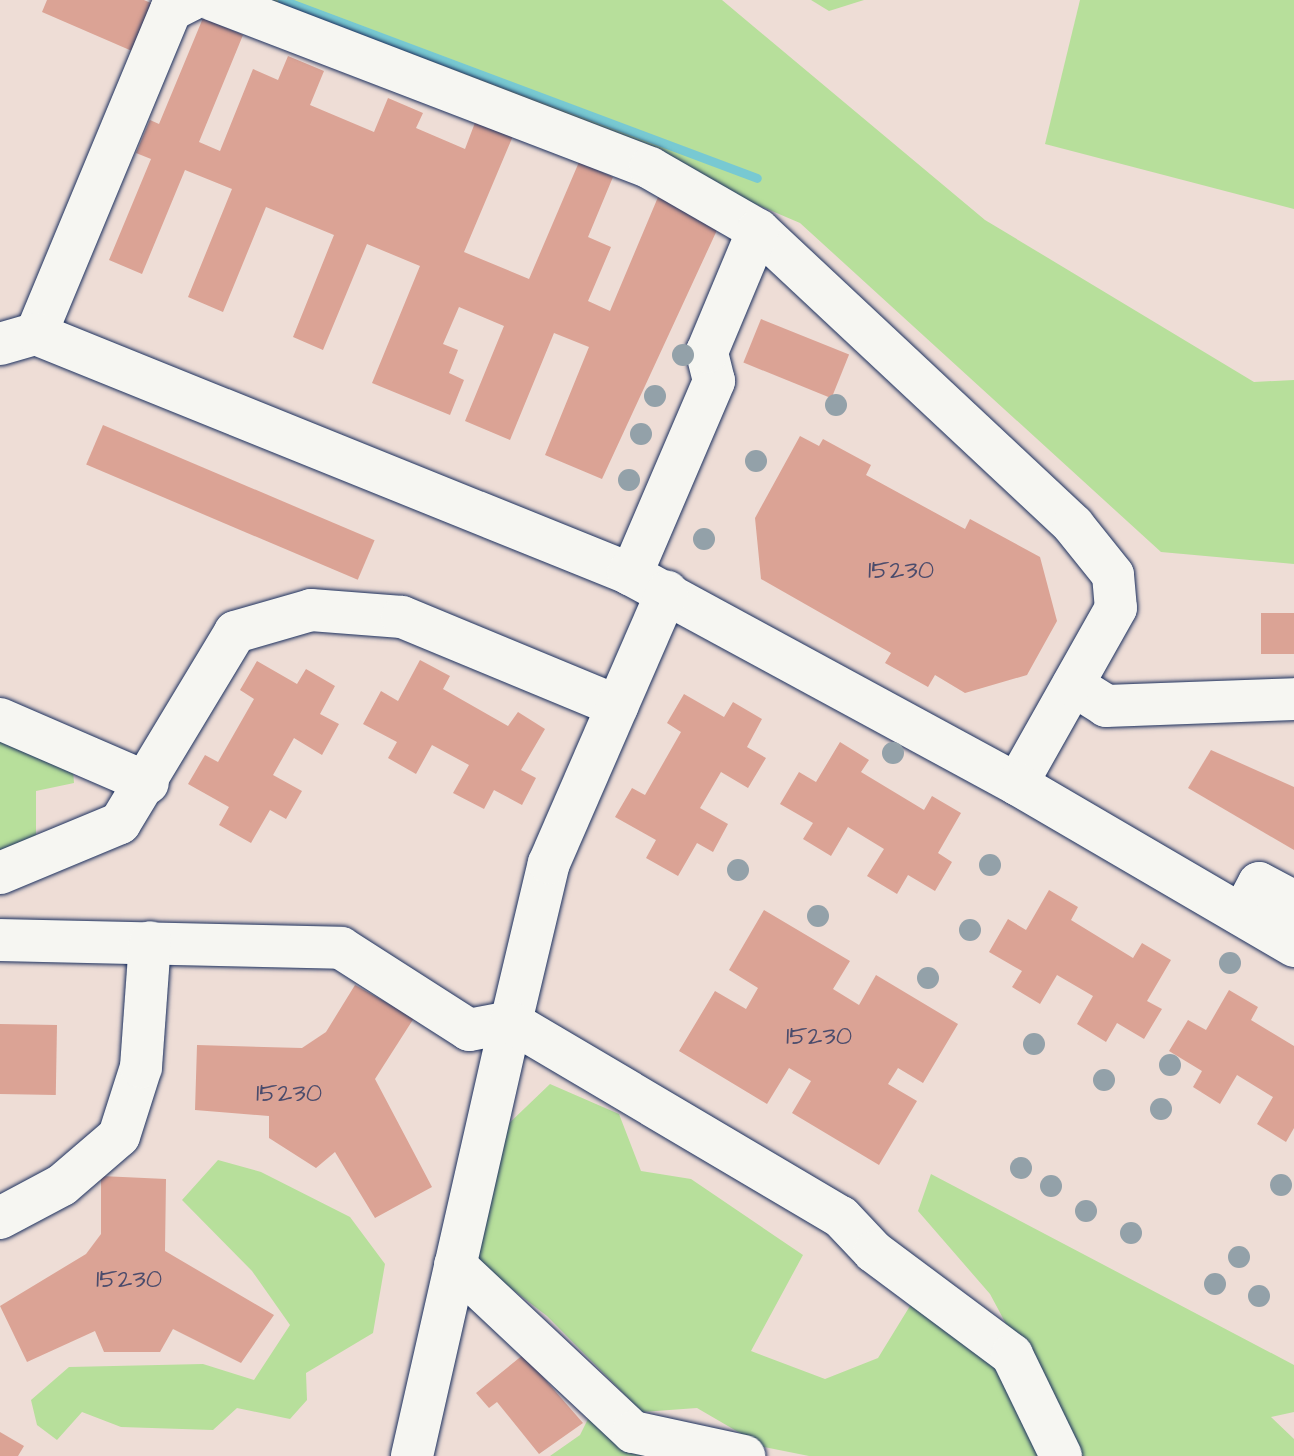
<!DOCTYPE html>
<style>
body{margin:0}
#map{position:relative;width:1294px;height:1456px;overflow:hidden;background:#f6f6f2;font-family:"Architects Daughter",sans-serif}
div>[style]{position:absolute}
[style*='--x']{left:calc(var(--x)*1px);top:calc(var(--y)*1px);width:calc(var(--w)*1px);rotate:calc(var(--a)*1deg)}
.built>*{inset:0;background:#eeddd6;transform-origin:0 0}
.green>*{inset:0;background:#b7df9b}
.stream>*{height:9px;margin:-4.5px;padding:0 4.5px;transform-origin:4.5px;border-radius:4.5px;background:#78c9d2}
.building>*{inset:0;background:#dba395;transform-origin:0 0}
.roads{filter:drop-shadow(0 0 2px #1b2f5e) drop-shadow(0 0 2px #1b2f5e)}
.minor>*{height:42px;margin:-21px;padding:0 21px;transform-origin:21px;border-radius:21px;background:#f6f6f2}
.trees>*{width:22px;height:22px;margin:-11px;border-radius:50%;background:#93a1a9}
span{translate:-50% -50%;white-space:nowrap;text-align:center;line-height:1.15;-webkit-text-stroke:6px #f6f6f2;paint-order:stroke}
.number-label{font-size:26px;color:#4b4c6c}
.number-label span{-webkit-text-stroke-width:0}
</style>
<div id="map">
<div class="built">
<div style="left:0;top:0;width:1294px;height:1456px"></div>
</div>
<div class="green">
<div style="clip-path:polygon(188px 0,722px 0,985px 220px,1254px 382px,1294px 380px,1294px 564px,1161px 552px,800px 223px,532px 109px)"></div>
<div style="clip-path:polygon(811px 0,864px 0,829px 11px)"></div>
<div style="clip-path:polygon(1080px 0,1294px 0,1294px 209px,1045px 144px)"></div>
<div style="clip-path:polygon(0 728px,72px 756px,74px 783px,36px 791px,36px 839px,0 851px)"></div>
<div style="clip-path:polygon(550px 1084px,619px 1114px,641px 1171px,691px 1179px,803px 1255px,751px 1351px,825px 1379px,878px 1358px,913px 1301px,998px 1364px,1044px 1456px,809px 1456px,764px 1447px,697px 1408px,642px 1412px,547px 1316px,473px 1259px,504px 1128px)"></div>
<div style="clip-path:polygon(218px 1160px,261px 1172px,350px 1217px,385px 1264px,373px 1333px,306px 1373px,307px 1400px,290px 1419px,237px 1408px,213px 1430px,121px 1427px,82px 1412px,57px 1440px,37px 1425px,31px 1400px,69px 1367px,203px 1364px,254px 1380px,290px 1325px,252px 1271px,182px 1200px)"></div>
<div style="clip-path:polygon(931px 1174px,1294px 1365px,1294px 1412px,1271px 1417px,1294px 1439px,1294px 1456px,1077px 1456px,990px 1294px,918px 1211px)"></div>
<div style="clip-path:polygon(592px 1411px,665px 1456px,550px 1456px,580px 1435px)"></div>
</div>
<div class="stream">
<div style="--x:282;--y:0;--w:507;--a:20.54"></div>
</div>
<div class="building">
<div style="clip-path:polygon(47px 0,144px 0,153px 4px,132px 51px,42px 12px)"></div>
<div style="clip-path:polygon(203px 18px,243px 35px,199px 142px,220px 151px,253px 69px,278px 80px,288px 56px,324px 71px,310px 105px,374px 132px,388px 98px,423px 113px,416px 128px,465px 149px,476px 120px,513px 136px,464px 252px,529px 279px,579px 162px,613px 177px,588px 237px,611px 247px,588px 301px,610px 311px,661px 190px,701px 207px,696px 219px,718px 228px,602px 479px,545px 455px,589px 347px,554px 333px,510px 440px,465px 421px,504px 326px,459px 307px,443px 344px,458px 350px,449px 373px,464px 380px,450px 415px,372px 383px,420px 266px,367px 244px,323px 350px,293px 337px,334px 235px,266px 207px,223px 312px,188px 297px,232px 189px,185px 170px,142px 274px,109px 260px,151px 159px,136px 153px,150px 120px,159px 124px)"></div>
<div style="left:761px;top:319px;width:95px;height:47px;rotate:22deg"></div>
<div style="left:103px;top:425px;width:295px;height:43px;rotate:23deg"></div>
<div style="clip-path:polygon(800px 436px,819px 446px,823px 439px,871px 465px,866px 475px,965px 529px,970px 519px,1040px 557px,1057px 621px,1027px 675px,965px 693px,935px 675px,928px 687px,885px 663px,891px 653px,761px 579px,755px 518px)"></div>
<div style="left:1261px;top:613px;width:33px;height:41px"></div>
<div style="clip-path:polygon(420px 660px,450px 676px,443px 689px,508px 726px,518px 712px,545px 729px,521px 770px,536px 778px,522px 805px,494px 790px,484px 809px,453px 793px,469px 765px,432px 745px,416px 774px,388px 758px,397px 742px,363px 724px,381px 691px,398px 701px)"></div>
<div style="clip-path:polygon(257px 661px,297px 684px,306px 669px,335px 686px,320px 714px,339px 724px,322px 755px,294px 738px,273px 775px,302px 791px,286px 819px,270px 810px,251px 843px,219px 825px,229px 807px,188px 784px,205px 755px,218px 762px,254px 699px,240px 690px)"></div>
<div style="clip-path:polygon(684px 694px,724px 717px,733px 702px,762px 719px,747px 747px,766px 758px,748px 788px,721px 772px,700px 808px,728px 824px,713px 852px,697px 843px,678px 876px,646px 858px,656px 840px,615px 817px,632px 788px,645px 795px,681px 732px,667px 723px)"></div>
<div style="clip-path:polygon(840px 742px,869px 760px,861px 772px,924px 810px,932px 796px,961px 813px,938px 853px,952px 862px,935px 891px,908px 875px,897px 894px,867px 876px,884px 849px,848px 827px,831px 856px,803px 839px,813px 823px,780px 804px,799px 772px,816px 782px)"></div>
<div style="clip-path:polygon(1211px 750px,1294px 787px,1294px 850px,1188px 788px)"></div>
<div style="clip-path:polygon(1049px 890px,1078px 907px,1071px 920px,1133px 958px,1142px 943px,1171px 960px,1147px 1001px,1162px 1009px,1144px 1039px,1117px 1023px,1106px 1042px,1077px 1024px,1093px 996px,1057px 975px,1040px 1004px,1012px 987px,1022px 971px,989px 952px,1008px 919px,1026px 930px)"></div>
<div style="clip-path:polygon(764px 910px,850px 961px,833px 989px,859px 1005px,876px 975px,958px 1024px,923px 1083px,898px 1068px,888px 1084px,917px 1101px,879px 1165px,792px 1113px,811px 1081px,789px 1068px,767px 1104px,679px 1051px,715px 991px,746px 1009px,758px 988px,729px 970px)"></div>
<div style="clip-path:polygon(355px 985px,414px 1018px,375px 1079px,432px 1187px,375px 1218px,335px 1152px,316px 1168px,269px 1138px,269px 1116px,195px 1110px,197px 1045px,302px 1048px,326px 1032px)"></div>
<div style="clip-path:polygon(1229px 990px,1258px 1007px,1251px 1020px,1294px 1046px,1294px 1128px,1286px 1142px,1257px 1124px,1273px 1097px,1237px 1075px,1220px 1104px,1193px 1087px,1202px 1071px,1169px 1051px,1188px 1020px,1206px 1030px)"></div>
<div style="left:0;top:1024px;width:57px;height:70px;rotate:1deg"></div>
<div style="clip-path:polygon(101px 1176px,166px 1179px,165px 1251px,274px 1315px,241px 1363px,173px 1329px,160px 1352px,104px 1352px,95px 1331px,27px 1362px,0 1306px,86px 1254px,101px 1234px)"></div>
<div style="clip-path:polygon(534px 1346px,535px 1368px,583px 1423px,539px 1454px,497px 1402px,489px 1408px,476px 1393px)"></div>
<div style="clip-path:polygon(0 1432px,24px 1446px,18px 1456px,0 1456px)"></div>
</div>
<div class="roads">
<div class="minor">
<div style="--x:213;--y:0;--w:468;--a:21"></div>
<div style="--x:650;--y:168;--w:125;--a:29.9"></div>
<div style="--x:758;--y:230;--w:432;--a:43.1"></div>
<div style="--x:1073;--y:525;--w:64;--a:51.3"></div>
<div style="--x:1113;--y:575;--w:33;--a:85"></div>
<div style="--x:1116;--y:608;--w:202;--a:119.4"></div>
<div style="--x:36;--y:334;--w:351;--a:-67.4"></div>
<div style="--x:171;--y:10;--w:22;--a:-27"></div>
<div style="--x:0;--y:344;--w:37;--a:-16"></div>
<div style="--x:36;--y:334;--w:638;--a:21.98"></div>
<div style="--x:628;--y:573;--w:443;--a:28.5"></div>
<div style="--x:1017;--y:784;--w:321;--a:30.3"></div>
<div style="--x:631;--y:575;--w:211;--a:-66.8"></div>
<div style="--x:714;--y:381;--w:30;--a:-104"></div>
<div style="--x:707;--y:352;--w:132;--a:-67.3"></div>
<div style="--x:1073;--y:685;--w:39;--a:32"></div>
<div style="--x:1106;--y:706;--w:188;--a:-2.1"></div>
<div style="--x:0;--y:719;--w:161;--a:23.4"></div>
<div style="--x:0;--y:873;--w:130;--a:-22.6"></div>
<div style="--x:120;--y:823;--w:223;--a:-58.9"></div>
<div style="--x:235;--y:632;--w:79;--a:-16.1"></div>
<div style="--x:311;--y:610;--w:91;--a:4.4"></div>
<div style="--x:402;--y:617;--w:233;--a:22.5"></div>
<div style="--x:1242;--y:915;--w:36;--a:-62"></div>
<div style="--x:1259;--y:883;--w:40;--a:28"></div>
<div style="--x:0;--y:940;--w:341;--a:1.3"></div>
<div style="--x:341;--y:948;--w:152;--a:32.6"></div>
<div style="--x:469;--y:1030;--w:43;--a:-10.8"></div>
<div style="--x:511;--y:1022;--w:163;--a:-76.6"></div>
<div style="--x:549;--y:863;--w:296;--a:-66.5"></div>
<div style="--x:0;--y:1218;--w:70;--a:-28"></div>
<div style="--x:62;--y:1185;--w:75;--a:-40.7"></div>
<div style="--x:119;--y:1136;--w:72;--a:-72.3"></div>
<div style="--x:141;--y:1067;--w:125;--a:-85.9"></div>
<div style="--x:455;--y:1265;--w:244;--a:43.2"></div>
<div style="--x:633;--y:1432;--w:114;--a:12.2"></div>
<div style="--x:412;--y:1456;--w:445;--a:-77.2"></div>
<div style="--x:511;--y:1022;--w:383;--a:30.6"></div>
<div style="--x:841;--y:1217;--w:48;--a:46.7"></div>
<div style="--x:874;--y:1252;--w:172;--a:36.7"></div>
<div style="--x:1012;--y:1355;--w:112;--a:64.1"></div>
</div>
</div>
<div class="trees">
<div style="left:683px;top:355px"></div>
<div style="left:655px;top:396px"></div>
<div style="left:836px;top:405px"></div>
<div style="left:641px;top:434px"></div>
<div style="left:756px;top:461px"></div>
<div style="left:629px;top:480px"></div>
<div style="left:704px;top:539px"></div>
<div style="left:893px;top:753px"></div>
<div style="left:990px;top:865px"></div>
<div style="left:738px;top:870px"></div>
<div style="left:818px;top:916px"></div>
<div style="left:970px;top:930px"></div>
<div style="left:1230px;top:963px"></div>
<div style="left:928px;top:978px"></div>
<div style="left:1034px;top:1044px"></div>
<div style="left:1170px;top:1065px"></div>
<div style="left:1104px;top:1080px"></div>
<div style="left:1161px;top:1109px"></div>
<div style="left:1021px;top:1168px"></div>
<div style="left:1281px;top:1185px"></div>
<div style="left:1051px;top:1186px"></div>
<div style="left:1086px;top:1211px"></div>
<div style="left:1131px;top:1233px"></div>
<div style="left:1239px;top:1257px"></div>
<div style="left:1215px;top:1284px"></div>
<div style="left:1259px;top:1296px"></div>
</div>
<div class="number-label">
<span style="left:901px;top:571px">15230</span>
<span style="left:819px;top:1037px">15230</span>
<span style="left:289px;top:1094px">15230</span>
<span style="left:129px;top:1280px">15230</span>
</div>
</div>
